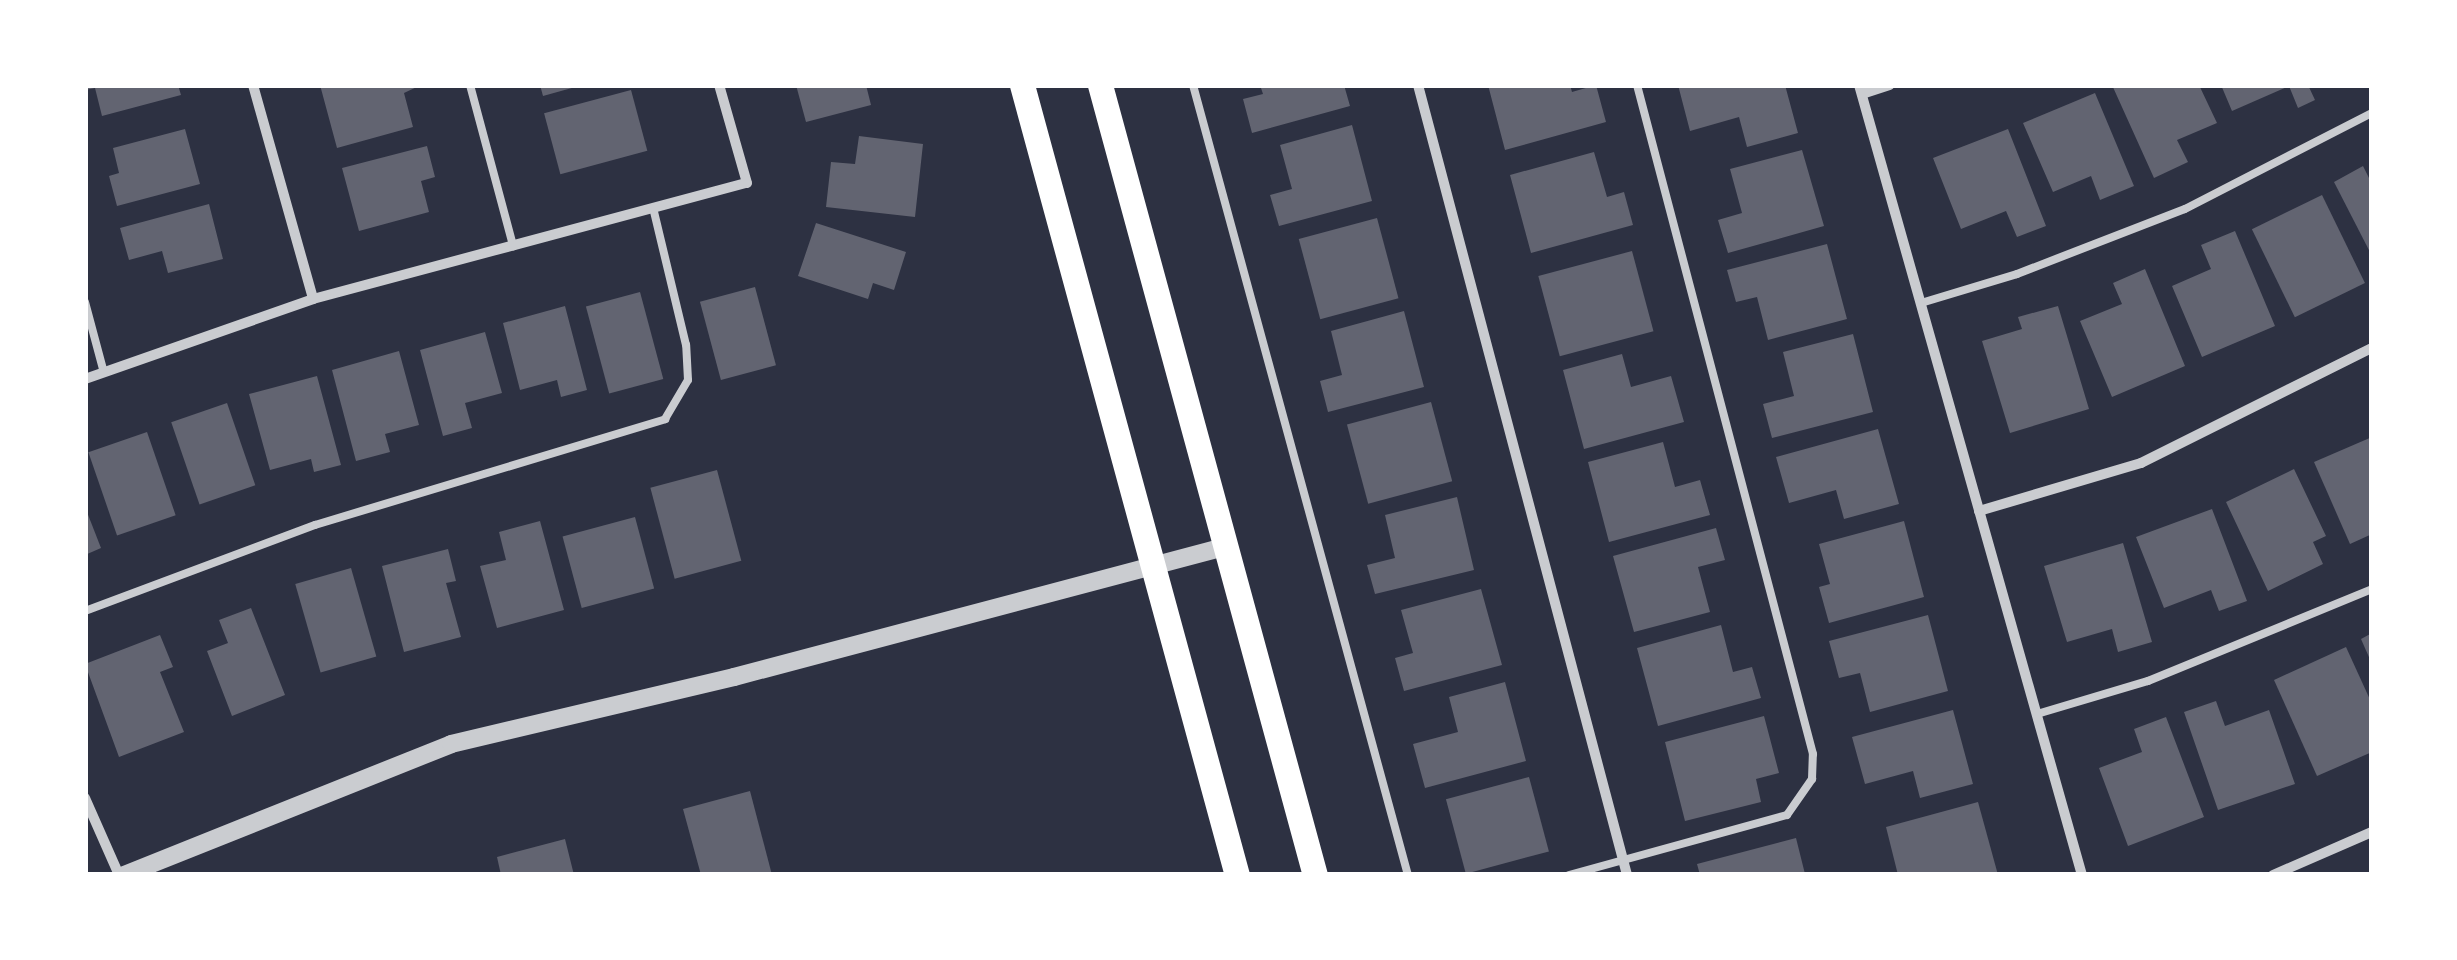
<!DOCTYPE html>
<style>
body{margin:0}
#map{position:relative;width:2457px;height:960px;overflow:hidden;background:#2d3142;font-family:Montserrat,sans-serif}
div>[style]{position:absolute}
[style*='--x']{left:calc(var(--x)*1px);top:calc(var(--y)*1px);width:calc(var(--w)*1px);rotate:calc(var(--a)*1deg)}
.building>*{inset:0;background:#626471;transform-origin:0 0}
.service>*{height:8px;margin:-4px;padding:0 4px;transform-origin:4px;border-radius:4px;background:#caccd0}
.minor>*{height:10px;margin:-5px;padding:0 5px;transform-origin:5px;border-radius:5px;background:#caccd0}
.tertiary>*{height:18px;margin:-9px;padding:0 9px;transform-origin:9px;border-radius:9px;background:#caccd0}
.primary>*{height:25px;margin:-12.5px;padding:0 12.5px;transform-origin:12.5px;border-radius:12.5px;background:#fff}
span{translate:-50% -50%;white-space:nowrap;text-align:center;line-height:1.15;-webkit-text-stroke:10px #fff;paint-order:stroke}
.frame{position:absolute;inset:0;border:88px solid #fff;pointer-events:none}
</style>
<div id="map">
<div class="building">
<div style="clip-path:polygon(85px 85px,178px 85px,181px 95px,102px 116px,95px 88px,85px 90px)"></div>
<div style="clip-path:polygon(320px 85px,421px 85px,404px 93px,413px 127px,337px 148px)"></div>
<div style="clip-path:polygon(540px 85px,579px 85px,579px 86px,543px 96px)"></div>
<div style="clip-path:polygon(796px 85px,866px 85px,871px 105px,806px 122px)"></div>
<div style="clip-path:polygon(1260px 85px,1344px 85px,1350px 106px,1252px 133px,1243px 99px,1263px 94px)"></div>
<div style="clip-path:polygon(1488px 85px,1570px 85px,1572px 92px,1596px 85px,1606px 122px,1505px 150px)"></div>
<div style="clip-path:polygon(1678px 85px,1785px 85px,1798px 133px,1747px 147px,1739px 117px,1690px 131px)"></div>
<div style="clip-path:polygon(2112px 85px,2199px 85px,2217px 123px,2177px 140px,2188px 162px,2154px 178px)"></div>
<div style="clip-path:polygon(2221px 85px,2308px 85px,2315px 100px,2298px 108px,2289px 86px,2232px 111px)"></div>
<div style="left:631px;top:90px;width:63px;height:90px;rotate:75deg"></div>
<div style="clip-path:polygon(2095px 93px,2134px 186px,2100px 200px,2091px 176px,2053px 192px,2023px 123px)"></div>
<div style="clip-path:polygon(1352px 125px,1372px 201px,1279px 226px,1270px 195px,1292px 189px,1280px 145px)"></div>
<div style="clip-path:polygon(185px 129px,200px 184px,117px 206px,109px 176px,119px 173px,113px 148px)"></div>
<div style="clip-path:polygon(2008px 129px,2046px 226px,2017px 237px,2006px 211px,1961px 229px,1933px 158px)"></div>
<div style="clip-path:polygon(859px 136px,923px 144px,915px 217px,826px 207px,831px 162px,855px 164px)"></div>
<div style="clip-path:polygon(427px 146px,435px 177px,421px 181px,429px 212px,359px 231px,342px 168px)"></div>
<div style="clip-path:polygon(1802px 150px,1824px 226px,1728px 253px,1718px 220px,1742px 213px,1730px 169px)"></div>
<div style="clip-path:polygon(1594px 152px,1607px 197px,1624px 192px,1633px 225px,1531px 253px,1510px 175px)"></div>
<div style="clip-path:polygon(2363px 166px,2372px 184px,2372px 256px,2334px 182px)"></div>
<div style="left:2322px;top:195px;width:98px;height:78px;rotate:64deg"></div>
<div style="clip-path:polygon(209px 204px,223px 259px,168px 273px,162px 251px,129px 260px,120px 228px)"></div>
<div style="left:1377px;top:218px;width:83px;height:81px;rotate:75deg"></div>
<div style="clip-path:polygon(816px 223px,906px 252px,894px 290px,873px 283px,868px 299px,798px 276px)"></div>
<div style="clip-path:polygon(2235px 231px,2275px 326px,2202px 357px,2172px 286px,2211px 269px,2201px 245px)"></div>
<div style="clip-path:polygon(1827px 244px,1847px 319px,1768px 340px,1757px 297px,1736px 302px,1727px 270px)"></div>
<div style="left:1632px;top:251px;width:83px;height:97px;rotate:75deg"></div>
<div style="clip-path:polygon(2145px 269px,2185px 366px,2112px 397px,2080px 321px,2122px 304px,2113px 283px)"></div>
<div style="left:755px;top:287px;width:81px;height:57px;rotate:75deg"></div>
<div style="left:640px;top:292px;width:90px;height:56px;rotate:75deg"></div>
<div style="clip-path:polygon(565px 306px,587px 390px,561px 397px,557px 380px,520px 390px,503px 323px)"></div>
<div style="clip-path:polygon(2058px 306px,2089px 409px,2010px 433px,1982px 341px,2022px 329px,2018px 317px)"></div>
<div style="clip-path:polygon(1404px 311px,1424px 387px,1328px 412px,1320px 381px,1342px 375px,1331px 331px)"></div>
<div style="clip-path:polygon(485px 332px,502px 393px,465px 403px,472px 428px,443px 436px,420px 350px)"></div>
<div style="clip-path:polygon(1853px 334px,1873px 412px,1772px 438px,1763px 404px,1794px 396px,1783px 352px)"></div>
<div style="clip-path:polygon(399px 351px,419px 425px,385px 434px,390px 452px,356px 461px,332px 370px)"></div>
<div style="clip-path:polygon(1622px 354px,1631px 387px,1671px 376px,1684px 422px,1584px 449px,1563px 370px)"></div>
<div style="clip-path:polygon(317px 376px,341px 465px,314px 472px,311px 459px,270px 470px,249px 394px)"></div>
<div style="left:1431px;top:402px;width:82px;height:87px;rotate:75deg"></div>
<div style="left:227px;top:403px;width:87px;height:59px;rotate:71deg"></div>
<div style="clip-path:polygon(1878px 429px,1899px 504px,1844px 519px,1836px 490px,1789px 503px,1776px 457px)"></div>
<div style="left:147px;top:432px;width:88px;height:62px;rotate:71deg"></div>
<div style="clip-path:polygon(2372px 437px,2372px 534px,2350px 544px,2314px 462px)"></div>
<div style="clip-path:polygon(1663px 442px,1675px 487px,1700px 480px,1710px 515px,1609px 542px,1588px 462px)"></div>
<div style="clip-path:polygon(2294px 469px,2326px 536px,2313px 542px,2323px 564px,2268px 591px,2226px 502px)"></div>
<div style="left:717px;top:470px;width:94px;height:69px;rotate:75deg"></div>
<div style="clip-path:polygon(1457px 497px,1474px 570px,1375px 594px,1367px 565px,1395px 558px,1385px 515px)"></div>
<div style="clip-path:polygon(85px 507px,101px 548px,85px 555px)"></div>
<div style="clip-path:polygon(2212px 509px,2247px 601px,2219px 611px,2211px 590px,2164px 608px,2136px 537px)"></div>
<div style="left:635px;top:517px;width:74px;height:75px;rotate:75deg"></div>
<div style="clip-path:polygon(540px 521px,564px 610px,497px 628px,480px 566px,506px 560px,499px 532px)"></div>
<div style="clip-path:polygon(1904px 521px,1924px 597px,1829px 623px,1819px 587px,1830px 584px,1819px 544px)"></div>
<div style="clip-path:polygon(1716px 528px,1725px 560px,1698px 567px,1710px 612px,1634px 632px,1613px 556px)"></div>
<div style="clip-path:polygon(2123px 543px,2152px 642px,2118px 652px,2112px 629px,2067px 642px,2044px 566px)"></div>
<div style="clip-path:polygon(448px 549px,456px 581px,446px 583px,461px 637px,404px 652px,382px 566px)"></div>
<div style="left:351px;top:568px;width:92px;height:58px;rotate:74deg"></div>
<div style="clip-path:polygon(1481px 589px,1502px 665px,1404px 691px,1395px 658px,1413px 653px,1401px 610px)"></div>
<div style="clip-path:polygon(251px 608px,285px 695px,232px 716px,207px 651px,228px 643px,219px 620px)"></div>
<div style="clip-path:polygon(1928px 615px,1948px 691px,1870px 712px,1860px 673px,1839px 678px,1829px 641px)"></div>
<div style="clip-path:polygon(1721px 625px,1733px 672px,1752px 667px,1761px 698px,1658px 726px,1637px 648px)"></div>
<div style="clip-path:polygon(2372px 633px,2372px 664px,2361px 639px)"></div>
<div style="clip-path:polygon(160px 635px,173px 667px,160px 672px,184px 732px,119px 757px,85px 664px)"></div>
<div style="clip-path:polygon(2346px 647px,2372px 704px,2372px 752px,2317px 776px,2274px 680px)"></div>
<div style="clip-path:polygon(1505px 682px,1526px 761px,1425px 788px,1413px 744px,1458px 732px,1449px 697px)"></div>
<div style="clip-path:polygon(2216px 701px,2225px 726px,2269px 710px,2295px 784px,2218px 810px,2184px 712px)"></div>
<div style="clip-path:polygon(1953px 710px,1973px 784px,1920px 798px,1913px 771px,1865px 784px,1852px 737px)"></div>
<div style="clip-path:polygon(1764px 716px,1779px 773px,1756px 779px,1761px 802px,1685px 821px,1665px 742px)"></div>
<div style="clip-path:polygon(2166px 717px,2204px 817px,2128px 846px,2099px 768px,2142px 752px,2134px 729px)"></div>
<div style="left:1529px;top:777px;width:77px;height:86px;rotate:75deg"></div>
<div style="clip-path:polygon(750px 791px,772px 875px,701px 875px,683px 809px)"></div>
<div style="clip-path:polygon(1978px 802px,1998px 875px,1898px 875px,1886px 827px)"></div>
<div style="clip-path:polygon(1796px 838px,1805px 874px,1700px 875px,1697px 864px)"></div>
<div style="clip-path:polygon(565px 839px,574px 875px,501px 875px,497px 857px)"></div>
</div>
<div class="service">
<div style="--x:470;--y:85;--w:167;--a:75"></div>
<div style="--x:1193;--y:85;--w:819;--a:74.78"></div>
<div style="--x:85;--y:302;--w:73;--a:75"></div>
<div style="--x:1921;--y:303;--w:100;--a:-16.8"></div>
<div style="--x:2017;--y:274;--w:180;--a:-21.2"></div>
<div style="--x:2185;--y:209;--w:210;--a:-27.2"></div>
<div style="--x:85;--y:611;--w:246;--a:-20.5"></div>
<div style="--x:315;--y:525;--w:366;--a:-16.8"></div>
<div style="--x:665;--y:419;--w:45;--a:-59.5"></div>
<div style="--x:688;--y:380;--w:35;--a:-93"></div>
<div style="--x:686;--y:345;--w:141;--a:-103.5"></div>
<div style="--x:2037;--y:714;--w:116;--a:-16.6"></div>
<div style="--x:2148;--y:681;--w:242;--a:-22.3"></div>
<div style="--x:1569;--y:875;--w:226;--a:-15.4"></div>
<div style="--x:1787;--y:815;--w:44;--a:-55.2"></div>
<div style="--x:1812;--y:779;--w:25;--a:-88"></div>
<div style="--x:1813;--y:754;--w:692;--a:-104.74"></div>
</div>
<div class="minor">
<div style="--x:253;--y:85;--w:222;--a:74.3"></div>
<div style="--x:1418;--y:85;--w:817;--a:75.18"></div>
<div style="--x:1859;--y:85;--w:821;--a:74.24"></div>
<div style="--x:1862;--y:94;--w:29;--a:-18"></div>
<div style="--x:85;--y:379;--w:242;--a:-19.3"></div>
<div style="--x:313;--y:299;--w:449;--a:-15"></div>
<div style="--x:747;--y:183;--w:102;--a:-105.9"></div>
<div style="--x:1979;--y:511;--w:169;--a:-16.5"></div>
<div style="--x:2141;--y:463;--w:258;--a:-26.5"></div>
<div style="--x:85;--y:798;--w:84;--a:66.2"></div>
<div style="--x:2273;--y:875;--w:108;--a:-23.5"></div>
</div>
<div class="tertiary">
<div style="--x:124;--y:875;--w:352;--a:-21.8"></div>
<div style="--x:451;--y:744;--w:291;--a:-13.3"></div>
<div style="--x:734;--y:677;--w:511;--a:-14.85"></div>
</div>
<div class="primary">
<div style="--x:1022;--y:85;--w:819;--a:74.78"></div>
<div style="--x:1100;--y:85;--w:819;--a:74.78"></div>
</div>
<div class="frame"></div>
</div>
